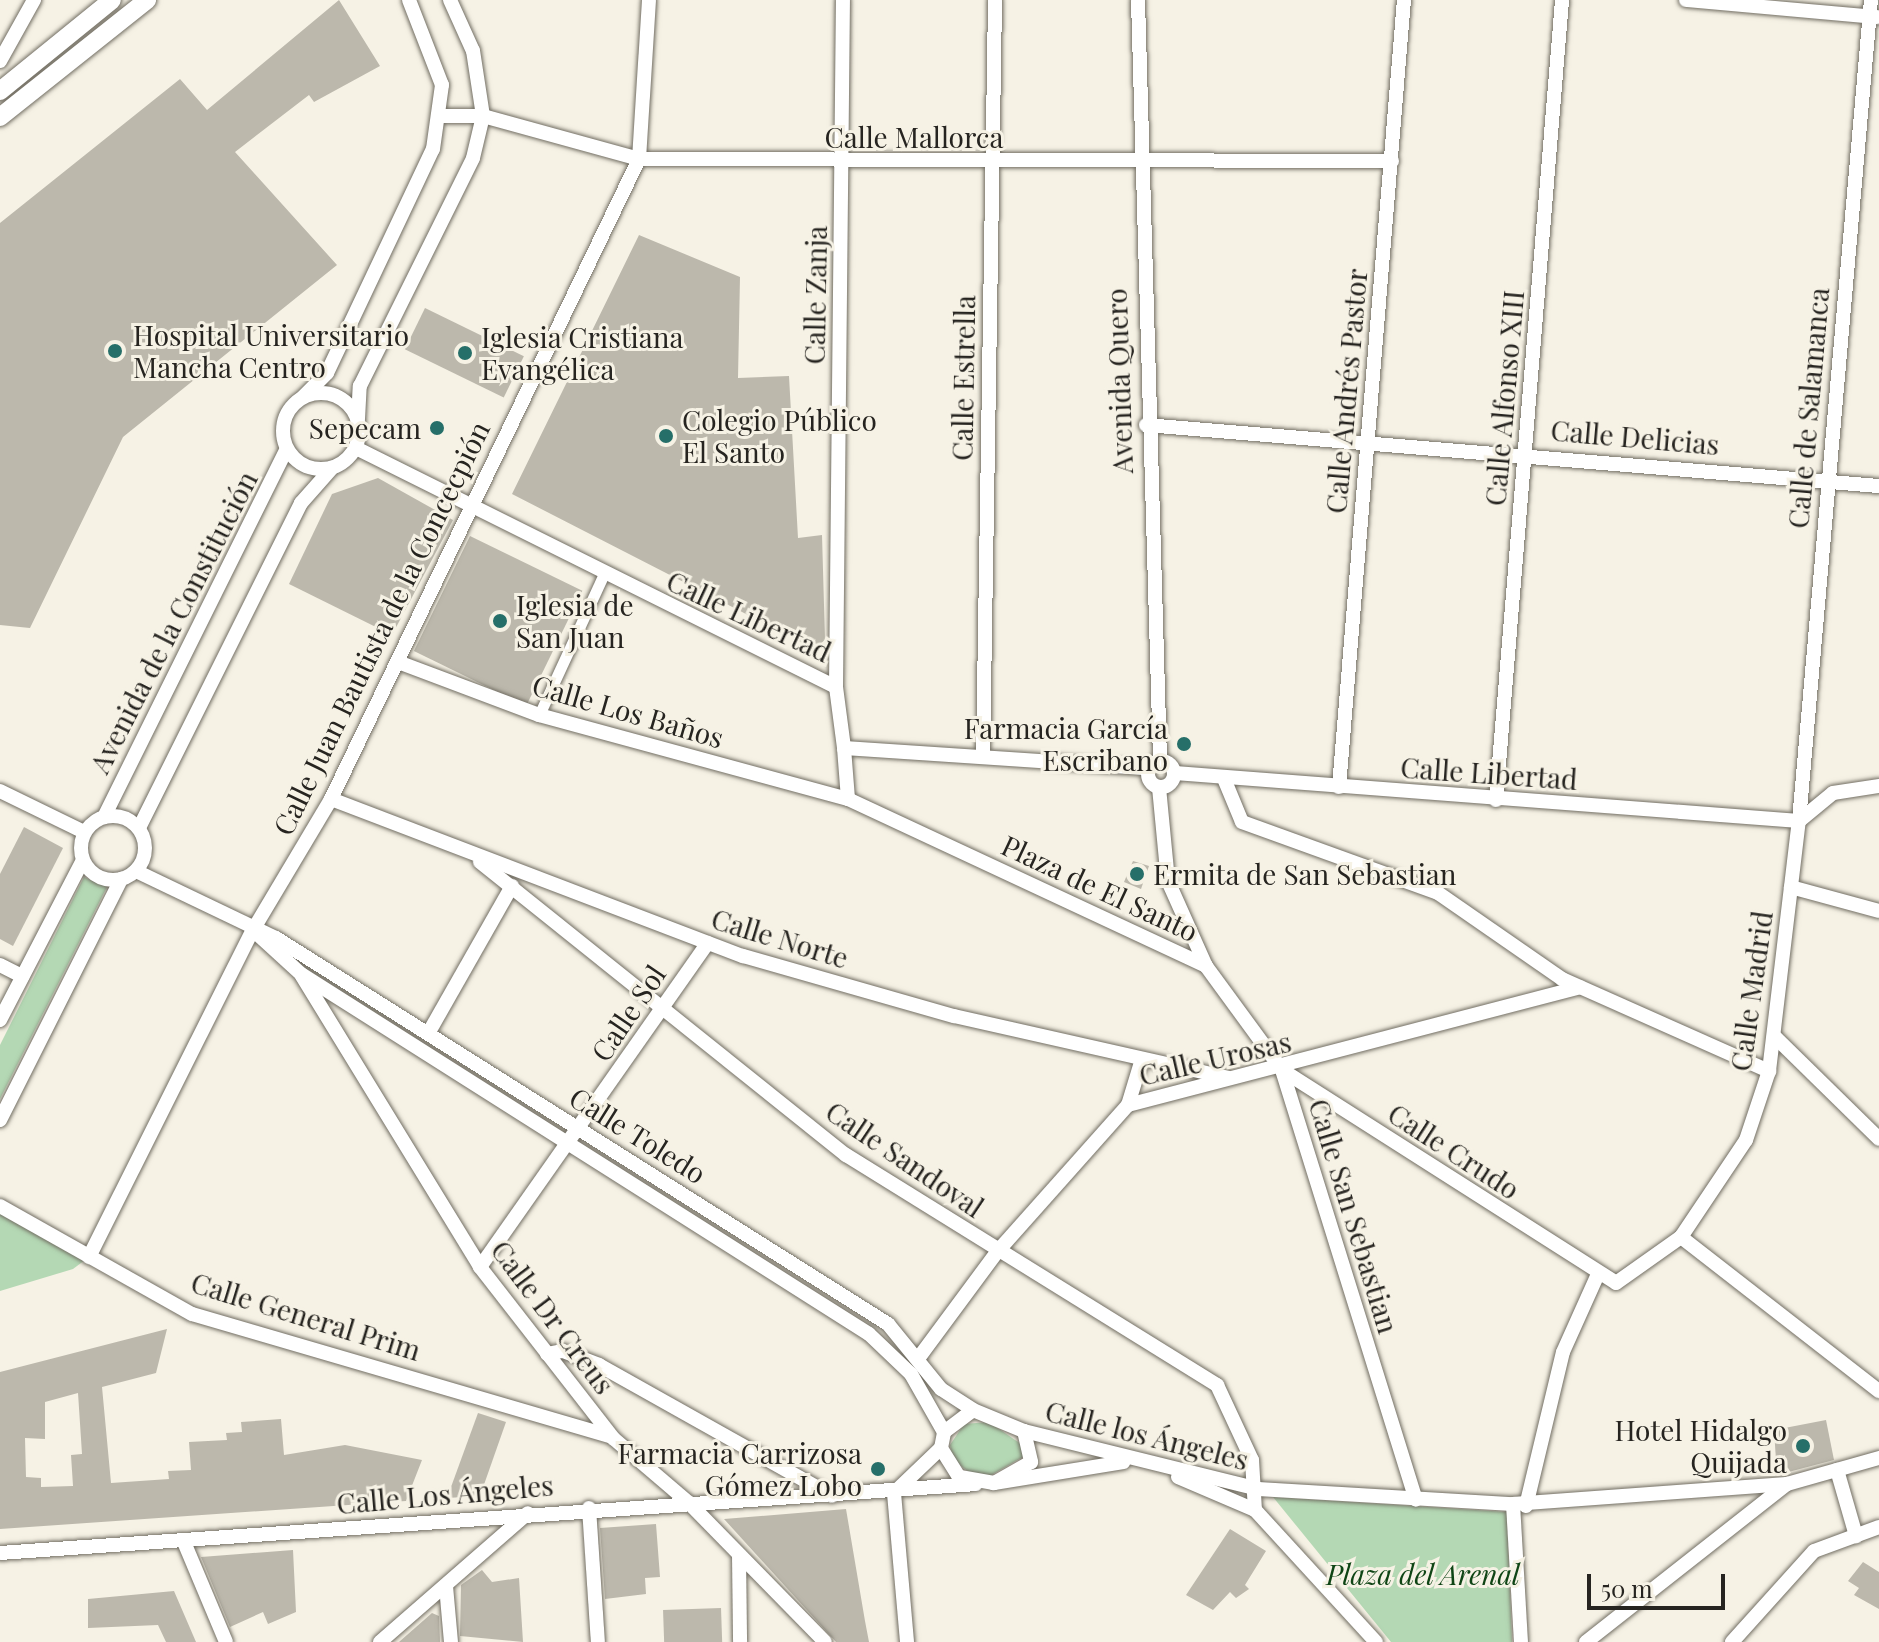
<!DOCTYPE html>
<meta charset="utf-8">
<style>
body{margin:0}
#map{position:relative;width:1879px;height:1642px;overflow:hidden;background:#f6f2e5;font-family:"Playfair Display",serif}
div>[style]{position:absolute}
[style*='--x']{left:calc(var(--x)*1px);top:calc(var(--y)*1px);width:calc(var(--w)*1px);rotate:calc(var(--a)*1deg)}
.green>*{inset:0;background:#b4d8b4}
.building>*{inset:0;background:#bcb8ac;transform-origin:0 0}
.roads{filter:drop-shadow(0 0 2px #716d62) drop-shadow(0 0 2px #716d62)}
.pedestrian>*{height:11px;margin:-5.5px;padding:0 5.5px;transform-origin:5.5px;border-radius:5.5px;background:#fff}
.minor>*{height:14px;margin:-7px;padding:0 7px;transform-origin:7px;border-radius:7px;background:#fff}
.minor>.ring{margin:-7px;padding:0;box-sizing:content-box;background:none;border:14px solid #fff;border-radius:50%}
.tertiary>*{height:18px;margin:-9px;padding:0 9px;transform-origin:9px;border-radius:9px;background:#fff}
.dots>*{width:22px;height:22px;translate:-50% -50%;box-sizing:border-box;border:4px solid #f6f2e5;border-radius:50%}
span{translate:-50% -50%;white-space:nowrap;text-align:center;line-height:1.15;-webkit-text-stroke:6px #f6f2e5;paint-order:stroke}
.street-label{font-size:28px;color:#262420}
.poi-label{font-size:28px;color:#262420}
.left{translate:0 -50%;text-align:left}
.right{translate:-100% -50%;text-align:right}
.park-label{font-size:28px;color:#0f4515;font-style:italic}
.scale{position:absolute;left:1587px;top:1574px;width:138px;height:36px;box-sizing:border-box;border:4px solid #262420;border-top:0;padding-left:10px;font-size:24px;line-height:28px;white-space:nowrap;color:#262420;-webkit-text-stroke:6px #f6f2e5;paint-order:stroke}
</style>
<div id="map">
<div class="green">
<div style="clip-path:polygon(84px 877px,107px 887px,0 1099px,0 1045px)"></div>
<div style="clip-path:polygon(0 1206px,89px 1257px,73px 1269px,0 1291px)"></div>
<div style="clip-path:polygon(989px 1422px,1024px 1446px,1023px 1457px,988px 1477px,973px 1475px,953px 1460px,950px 1445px,964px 1424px)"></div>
<div style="clip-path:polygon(1273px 1497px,1507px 1512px,1512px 1642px,1391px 1642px)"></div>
</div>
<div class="building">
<div style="clip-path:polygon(339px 0,380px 66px,314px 102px,309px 95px,235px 152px,337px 265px,123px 437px,30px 628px,0 625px,0 223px,180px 79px,207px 110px)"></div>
<div style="clip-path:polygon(639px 235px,740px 277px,738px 378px,789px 376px,798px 538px,822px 535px,825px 640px,814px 649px,512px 494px)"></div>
<div style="left:425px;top:308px;width:110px;height:46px;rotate:26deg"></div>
<div style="clip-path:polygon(378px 478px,453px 520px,392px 635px,289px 584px,332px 494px)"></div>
<div style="left:470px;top:536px;width:125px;height:128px;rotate:26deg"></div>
<div style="clip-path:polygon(24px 827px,63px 848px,13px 946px,0 939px,0 874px)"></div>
<div style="clip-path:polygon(1133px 861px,1149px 866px,1141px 889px,1124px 882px)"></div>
<div style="clip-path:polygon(evenodd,167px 1329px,156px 1373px,102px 1387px,111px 1483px,169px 1479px,168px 1471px,191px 1470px,189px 1442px,227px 1440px,226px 1433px,242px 1432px,241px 1422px,281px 1419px,284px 1455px,345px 1445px,422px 1460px,406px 1501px,0 1529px,0 1372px,167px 1329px,78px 1393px,82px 1454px,71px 1455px,73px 1486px,41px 1487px,41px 1478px,26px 1477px,25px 1438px,45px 1439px,45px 1402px,78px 1393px)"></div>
<div style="clip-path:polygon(478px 1413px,506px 1422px,480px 1496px,447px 1498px)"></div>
<div style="clip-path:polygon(1826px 1420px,1834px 1460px,1777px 1475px,1774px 1430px)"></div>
<div style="clip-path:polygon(846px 1509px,865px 1621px,869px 1642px,836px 1642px,724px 1519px)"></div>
<div style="clip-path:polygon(656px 1524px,660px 1577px,645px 1578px,646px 1594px,605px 1599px,600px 1528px)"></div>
<div style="clip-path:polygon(1230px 1529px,1266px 1551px,1245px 1585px,1249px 1589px,1236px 1598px,1230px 1592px,1213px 1610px,1186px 1595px)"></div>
<div style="clip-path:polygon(293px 1550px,296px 1612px,268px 1624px,263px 1612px,230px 1627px,201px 1557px)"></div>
<div style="clip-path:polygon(1863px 1562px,1879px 1572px,1879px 1609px,1854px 1595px,1859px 1588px,1848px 1581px)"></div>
<div style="clip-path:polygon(482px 1570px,492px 1582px,519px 1578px,523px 1642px,460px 1636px,461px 1585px)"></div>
<div style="clip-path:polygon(174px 1591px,196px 1642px,166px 1642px,158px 1625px,88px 1628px,88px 1599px)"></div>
<div style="left:721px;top:1608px;width:34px;height:58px;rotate:88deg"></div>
<div style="clip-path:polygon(432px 1613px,439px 1616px,440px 1642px,399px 1642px)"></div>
</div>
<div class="roads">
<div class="pedestrian">
<div style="--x:539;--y:715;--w:153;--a:-65.3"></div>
</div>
<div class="minor">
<div style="--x:1138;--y:0;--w:760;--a:88.34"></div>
<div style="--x:1686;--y:0;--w:192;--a:5.1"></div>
<div style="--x:0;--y:61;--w:70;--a:-60.9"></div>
<div style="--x:441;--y:116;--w:42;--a:0"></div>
<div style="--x:483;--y:116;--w:162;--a:15.4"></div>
<div style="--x:639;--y:159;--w:753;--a:0.15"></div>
<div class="ring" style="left:283px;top:393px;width:62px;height:62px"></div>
<div style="--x:303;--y:397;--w:34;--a:-45"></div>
<div style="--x:327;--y:373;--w:248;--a:-64.7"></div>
<div style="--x:433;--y:149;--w:65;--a:-82"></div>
<div style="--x:442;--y:85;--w:91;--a:-111.2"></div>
<div style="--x:358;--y:419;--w:33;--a:-87"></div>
<div style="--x:360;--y:386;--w:254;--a:-63.6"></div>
<div style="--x:473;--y:158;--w:43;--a:-76.6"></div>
<div style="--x:483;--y:116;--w:66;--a:-98.7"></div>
<div style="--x:473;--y:51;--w:56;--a:-114.3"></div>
<div style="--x:1146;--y:425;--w:736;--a:4.76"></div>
<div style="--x:356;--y:448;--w:536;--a:26.47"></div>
<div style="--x:836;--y:687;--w:62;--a:82.5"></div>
<div style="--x:844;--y:748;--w:305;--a:3.8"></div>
<div style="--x:398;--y:662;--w:151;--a:20.6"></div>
<div style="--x:539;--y:715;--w:320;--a:15.2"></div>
<div style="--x:836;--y:687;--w:687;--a:-89.42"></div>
<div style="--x:844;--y:748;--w:51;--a:85.5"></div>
<div style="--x:848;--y:799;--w:395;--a:25"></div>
<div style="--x:1206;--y:966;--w:93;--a:-114.1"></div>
<div style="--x:1168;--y:881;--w:94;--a:-95.5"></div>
<div style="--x:983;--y:757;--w:757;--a:-89.09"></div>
<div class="ring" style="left:1148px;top:761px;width:12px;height:12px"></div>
<div style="--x:1175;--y:773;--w:626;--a:4.4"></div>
<div style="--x:1225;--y:781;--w:44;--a:67.5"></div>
<div style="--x:1242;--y:822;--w:208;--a:19.9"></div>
<div style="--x:1438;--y:893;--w:151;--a:34.7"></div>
<div style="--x:1562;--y:979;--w:227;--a:24"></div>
<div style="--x:1339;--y:787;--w:790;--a:-85.28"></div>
<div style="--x:0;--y:791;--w:93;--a:26"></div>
<div style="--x:331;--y:799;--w:441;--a:20.9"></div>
<div style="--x:743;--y:956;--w:219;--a:15.9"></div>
<div style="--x:954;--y:1016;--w:282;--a:12.7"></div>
<div style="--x:1496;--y:800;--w:803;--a:-85.28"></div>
<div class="ring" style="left:81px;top:816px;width:50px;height:50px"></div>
<div style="--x:104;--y:817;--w:411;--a:-63.6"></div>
<div style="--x:1799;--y:821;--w:44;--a:-39.5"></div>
<div style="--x:1833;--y:793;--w:47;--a:-8.7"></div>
<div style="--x:139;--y:828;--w:363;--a:-63.5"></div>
<div style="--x:301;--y:503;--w:47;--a:-48.5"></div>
<div style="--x:480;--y:862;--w:469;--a:38.7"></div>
<div style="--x:846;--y:1155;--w:437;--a:31.8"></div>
<div style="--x:1217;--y:1385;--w:83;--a:65"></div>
<div style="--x:1252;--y:1460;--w:50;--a:86.6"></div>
<div style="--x:136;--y:871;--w:155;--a:25.6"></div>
<div style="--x:276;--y:938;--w:724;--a:32.24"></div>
<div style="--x:888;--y:1324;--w:84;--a:50.8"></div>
<div style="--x:941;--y:1389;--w:38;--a:33"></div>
<div style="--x:1791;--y:887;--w:91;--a:15.3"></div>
<div style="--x:253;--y:930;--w:65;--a:42.5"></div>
<div style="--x:301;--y:974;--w:672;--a:32.37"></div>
<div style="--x:869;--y:1334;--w:58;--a:43.6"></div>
<div style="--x:911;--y:1374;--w:67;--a:60.4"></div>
<div style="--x:0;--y:965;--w:25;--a:27"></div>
<div style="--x:1206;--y:966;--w:129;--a:53.8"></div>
<div style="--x:1282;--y:1070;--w:450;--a:72.7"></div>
<div style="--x:302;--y:976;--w:341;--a:58.5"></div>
<div style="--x:480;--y:1267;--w:217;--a:52.1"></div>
<div style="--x:613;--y:1438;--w:100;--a:40.5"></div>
<div style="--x:689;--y:1503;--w:194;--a:45.6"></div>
<div style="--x:0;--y:1020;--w:180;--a:-62.6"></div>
<div style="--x:429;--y:1032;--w:168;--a:-60.4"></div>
<div style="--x:1774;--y:1036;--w:147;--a:44.4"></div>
<div style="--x:1282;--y:1070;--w:396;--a:32.5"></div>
<div style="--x:1616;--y:1283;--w:80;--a:-35.3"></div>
<div style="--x:1681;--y:1237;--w:117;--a:-56.2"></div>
<div style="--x:1746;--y:1140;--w:73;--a:-71.6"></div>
<div style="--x:1769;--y:1071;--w:252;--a:-83.2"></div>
<div style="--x:1799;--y:821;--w:824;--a:-84.99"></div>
<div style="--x:1128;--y:1105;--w:48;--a:-73.1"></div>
<div style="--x:0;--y:1120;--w:270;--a:-63.3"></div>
<div style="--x:0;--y:1206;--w:220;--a:29.4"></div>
<div style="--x:192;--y:1314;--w:434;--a:16.3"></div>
<div style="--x:1681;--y:1237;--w:251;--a:37.9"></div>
<div style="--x:89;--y:1257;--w:366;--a:-63.4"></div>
<div style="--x:253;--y:930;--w:152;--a:-59.2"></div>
<div style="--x:331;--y:799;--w:710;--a:-64.3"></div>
<div style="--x:639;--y:159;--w:159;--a:-86.4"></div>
<div style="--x:480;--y:1267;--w:396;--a:-54.9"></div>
<div style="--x:547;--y:1354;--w:16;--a:-11"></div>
<div style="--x:563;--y:1351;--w:39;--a:21"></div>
<div style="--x:599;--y:1365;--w:267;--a:29.3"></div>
<div style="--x:920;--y:1356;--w:129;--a:-53.5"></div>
<div style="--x:997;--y:1252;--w:197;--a:-48.3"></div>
<div style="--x:1128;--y:1105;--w:467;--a:-14.6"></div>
<div style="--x:973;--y:1410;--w:55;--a:22.4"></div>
<div style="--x:1024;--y:1431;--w:32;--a:77"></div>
<div style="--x:1031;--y:1462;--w:43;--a:150.4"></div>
<div style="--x:994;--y:1483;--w:36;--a:-170"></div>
<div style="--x:959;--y:1477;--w:34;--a:-122"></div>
<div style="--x:941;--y:1448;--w:16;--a:-79"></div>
<div style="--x:944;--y:1432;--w:36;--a:-37"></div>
<div style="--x:1024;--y:1431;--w:241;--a:13.9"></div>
<div style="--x:1258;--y:1489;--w:255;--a:3.4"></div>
<div style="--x:1513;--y:1504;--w:138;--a:86.7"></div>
<div style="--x:1837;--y:1470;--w:69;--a:73.9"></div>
<div style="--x:1178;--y:1477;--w:84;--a:23.2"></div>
<div style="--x:1255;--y:1510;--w:179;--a:47.5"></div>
<div style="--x:994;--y:1483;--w:131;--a:-9.2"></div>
<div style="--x:897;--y:1490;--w:61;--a:-43.7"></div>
<div style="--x:894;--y:1493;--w:150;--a:85"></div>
<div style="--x:1513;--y:1504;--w:274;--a:-4.2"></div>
<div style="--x:1526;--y:1506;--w:158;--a:-76.5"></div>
<div style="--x:1563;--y:1352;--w:85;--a:-65.8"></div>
<div style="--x:589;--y:1508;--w:134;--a:86.2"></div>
<div style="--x:184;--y:1542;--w:108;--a:67.2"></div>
<div style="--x:0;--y:1553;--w:978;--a:-4.04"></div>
<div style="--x:739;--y:1555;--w:87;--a:89.3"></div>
<div style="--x:446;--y:1586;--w:56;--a:84.9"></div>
<div style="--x:380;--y:1642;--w:196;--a:-41.1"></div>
<div style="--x:1586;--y:1642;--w:256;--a:-38.2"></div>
<div style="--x:1787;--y:1484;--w:96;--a:-15.8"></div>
<div style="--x:1732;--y:1642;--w:122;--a:-48"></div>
<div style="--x:1814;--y:1551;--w:69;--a:-20.3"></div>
</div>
<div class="tertiary">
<div style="--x:0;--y:91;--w:144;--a:-39.1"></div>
<div style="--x:0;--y:117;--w:188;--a:-38.5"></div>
</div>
</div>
<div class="dots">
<div style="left:115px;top:351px;background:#266f69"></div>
<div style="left:465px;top:353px;background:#266f69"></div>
<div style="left:437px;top:428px;background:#266f69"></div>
<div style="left:666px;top:436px;background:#266f69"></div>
<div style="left:500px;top:621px;background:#266f69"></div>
<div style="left:1184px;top:744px;background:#266f69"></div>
<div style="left:1137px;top:874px;background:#266f69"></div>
<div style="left:1803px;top:1446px;background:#266f69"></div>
<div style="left:878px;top:1469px;background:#266f69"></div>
</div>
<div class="street-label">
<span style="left:914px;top:137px">Calle Mallorca</span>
<span style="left:815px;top:295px;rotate:-89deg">Calle Zanja</span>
<span style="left:963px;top:378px;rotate:-89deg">Calle Estrella</span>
<span style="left:1119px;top:381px;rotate:-92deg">Avenida Quero</span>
<span style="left:1346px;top:391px;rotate:-85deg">Calle Andrés Pastor</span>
<span style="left:1504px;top:398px;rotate:-85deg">Calle Alfonso XIII</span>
<span style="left:1808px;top:408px;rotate:-85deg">Calle de Salamanca</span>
<span style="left:1635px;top:437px;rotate:5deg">Calle Delicias</span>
<span style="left:749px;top:616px;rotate:25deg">Calle Libertad</span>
<span style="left:173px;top:622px;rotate:-63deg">Avenida de la Constitución</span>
<span style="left:381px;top:628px;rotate:-64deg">Calle Juan Bautista de la Concecpión</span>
<span style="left:628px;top:711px;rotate:16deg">Calle Los Baños</span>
<span style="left:1489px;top:773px;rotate:4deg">Calle Libertad</span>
<span style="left:1100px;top:888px;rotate:25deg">Plaza de El Santo</span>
<span style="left:780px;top:938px;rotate:17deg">Calle Norte</span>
<span style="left:1751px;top:991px;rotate:-82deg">Calle Madrid</span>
<span style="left:628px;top:1013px;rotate:-56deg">Calle Sol</span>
<span style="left:1215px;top:1058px;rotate:-13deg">Calle Urosas</span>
<span style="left:638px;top:1135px;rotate:32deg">Calle Toledo</span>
<span style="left:1454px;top:1151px;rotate:33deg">Calle Crudo</span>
<span style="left:905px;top:1159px;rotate:34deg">Calle Sandoval</span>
<span style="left:1354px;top:1216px;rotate:73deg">Calle San Sebastian</span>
<span style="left:306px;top:1316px;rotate:17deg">Calle General Prim</span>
<span style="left:553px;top:1317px;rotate:53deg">Calle Dr Creus</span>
<span style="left:1147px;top:1435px;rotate:14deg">Calle los Ángeles</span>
<span style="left:445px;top:1494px;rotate:-5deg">Calle Los Ángeles</span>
</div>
<div class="poi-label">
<span class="left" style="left:133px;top:351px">Hospital Universitario<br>Mancha Centro</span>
<span class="left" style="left:481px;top:353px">Iglesia Cristiana<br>Evangélica</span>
<span class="left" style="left:682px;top:436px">Colegio Público<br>El Santo</span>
<span class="right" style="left:421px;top:428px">Sepecam</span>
<span class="left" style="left:516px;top:621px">Iglesia de<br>San Juan</span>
<span class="right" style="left:1168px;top:744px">Farmacia García<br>Escribano</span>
<span class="left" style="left:1153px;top:874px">Ermita de San Sebastian</span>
<span class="right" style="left:1787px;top:1446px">Hotel Hidalgo<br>Quijada</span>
<span class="right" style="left:862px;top:1469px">Farmacia Carrizosa<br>Gómez Lobo</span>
</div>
<div class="park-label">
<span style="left:1423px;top:1574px">Plaza del Arenal</span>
</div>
<div class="scale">50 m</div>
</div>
